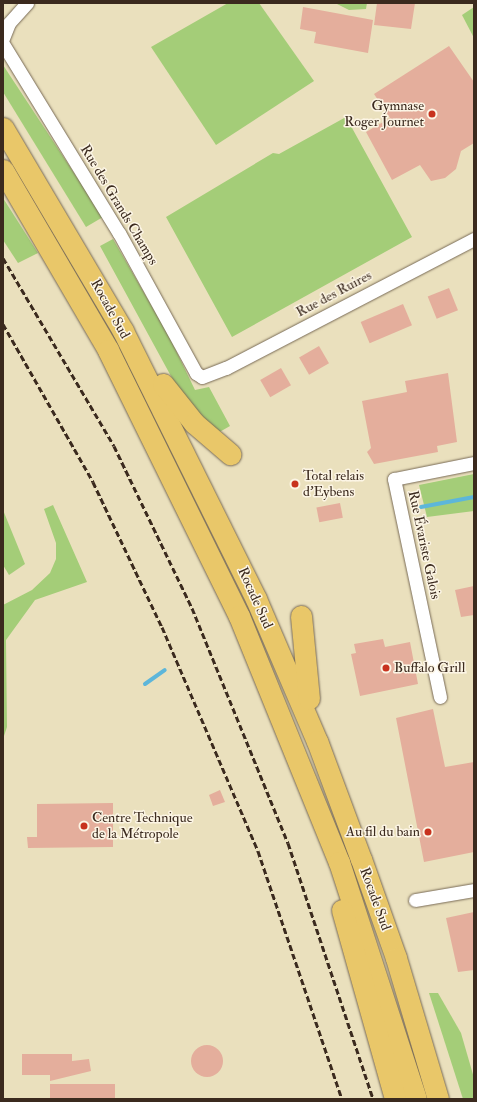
<!DOCTYPE html>
<meta charset="utf-8">
<style>
body{margin:0}
#map{position:relative;width:477px;height:1102px;overflow:hidden;background:#eae0bd;font-family:"IM FELL Double Pica",serif}
div>[style]{position:absolute}
[style*='--x']{left:calc(var(--x)*1px);top:calc(var(--y)*1px);width:calc(var(--w)*1px);rotate:calc(var(--a)*1deg)}
.green>*{inset:0;background:#a4cd78}
.stream>*{height:4px;margin:-2px;padding:0 2px;transform-origin:2px;border-radius:2px;background:#5db6da}
.building>*{inset:0;background:#e4ae9c;transform-origin:0 0}
.round{border-radius:50%}
.roads{filter:drop-shadow(0 0 1px #786a56) drop-shadow(0 0 1px #786a56)}
.minor>*{height:13px;margin:-6.5px;padding:0 6.5px;transform-origin:6.5px;border-radius:6.5px;background:#fff}
.trunk>*{height:21px;margin:-10.5px;padding:0 10.5px;transform-origin:10.5px;border-radius:10.5px;background:#e9c769}
.rail>*{height:3px;margin-top:-1.5px;transform-origin:0;background:repeating-linear-gradient(90deg,#3b2a1e 0 6px,transparent 0 9px)}
.dots>*{width:11px;height:11px;translate:-50% -50%;box-sizing:border-box;border:2px solid #fcf5e5;border-radius:50%}
span{translate:-50% -50%;white-space:nowrap;text-align:center;line-height:1.15;-webkit-text-stroke:3px #fcf5e5;paint-order:stroke}
.poi-label{font-size:14px;color:#3b2a1e}
.right{translate:-100% -50%;text-align:right}
.left{translate:0 -50%;text-align:left}
.street-label{font-size:14px;color:#3b2a1e}
.frame{position:absolute;inset:0;border:4px solid #3b2a1e;pointer-events:none}
</style>
<div id="map">
<div class="green">
<div style="clip-path:polygon(228px 3px,259px 3px,314px 81px,216px 145px,151px 47px)"></div>
<div style="clip-path:polygon(335px 3px,367px 3px,366px 9px,349px 10px)"></div>
<div style="clip-path:polygon(474px 7px,474px 38px,462px 15px)"></div>
<div style="clip-path:polygon(3px 65px,103px 217px,86px 227px,3px 92px)"></div>
<div style="clip-path:polygon(346px 117px,412px 237px,232px 337px,166px 217px,273px 153px,279px 154px)"></div>
<div style="clip-path:polygon(3px 198px,38px 253px,18px 263px,3px 240px)"></div>
<div style="clip-path:polygon(113px 239px,169px 336px,195px 390px,209px 387px,230px 426px,216px 434px,176px 392px,172px 378px,100px 246px)"></div>
<div style="clip-path:polygon(474px 474px,474px 511px,427px 517px,419px 485px)"></div>
<div style="clip-path:polygon(53px 505px,87px 582px,35px 600px,6px 640px,7px 727px,3px 739px,3px 605px,32px 590px,50px 573px,56px 559px,56px 543px,44px 509px)"></div>
<div style="clip-path:polygon(3px 510px,25px 564px,9px 575px,3px 565px)"></div>
<div style="clip-path:polygon(429px 993px,438px 993px,461px 1033px,474px 1078px,474px 1099px,463px 1099px)"></div>
</div>
<div class="stream">
<div style="--x:421;--y:507;--w:54;--a:-10.7"></div>
<div style="--x:145;--y:684;--w:24;--a:-35"></div>
</div>
<div class="building">
<div style="clip-path:polygon(377px 3px,415px 3px,411px 29px,374px 25px)"></div>
<div style="clip-path:polygon(303px 7px,373px 20px,368px 53px,314px 43px,316px 32px,300px 29px)"></div>
<div style="clip-path:polygon(449px 46px,474px 82px,474px 143px,461px 151px,456px 169px,445px 178px,431px 181px,420px 165px,392px 180px,366px 132px,390px 118px,374px 94px)"></div>
<div style="left:449px;top:288px;width:24px;height:23px;rotate:68deg"></div>
<div style="left:403px;top:304px;width:23px;height:46px;rotate:67deg"></div>
<div style="left:319px;top:346px;width:20px;height:23px;rotate:60deg"></div>
<div style="left:281px;top:368px;width:20px;height:24px;rotate:60deg"></div>
<div style="clip-path:polygon(448px 373px,457px 442px,437px 446px,438px 452px,374px 464px,367px 452px,371px 448px,362px 401px,407px 392px,405px 381px)"></div>
<div style="left:340px;top:503px;width:15px;height:24px;rotate:79deg"></div>
<div style="clip-path:polygon(474px 586px,474px 615px,461px 617px,455px 590px)"></div>
<div style="clip-path:polygon(383px 639px,385px 647px,410px 642px,418px 684px,360px 696px,351px 654px,356px 653px,354px 644px)"></div>
<div style="clip-path:polygon(433px 709px,445px 767px,474px 762px,474px 852px,424px 862px,396px 718px)"></div>
<div style="clip-path:polygon(220px 790px,225px 802px,213px 806px,209px 795px)"></div>
<div style="clip-path:polygon(113px 803px,113px 847px,28px 848px,27px 837px,37px 837px,37px 804px)"></div>
<div style="clip-path:polygon(474px 912px,474px 970px,458px 972px,446px 918px)"></div>
<div class="round" style="left:191px;top:1045px;width:32px;height:32px"></div>
<div style="clip-path:polygon(22px 1054px,72px 1054px,72px 1061px,89px 1059px,91px 1071px,50px 1081px,50px 1075px,22px 1075px)"></div>
<div style="left:50px;top:1084px;width:65px;height:15px"></div>
</div>
<div class="roads">
<div class="minor">
<div style="--x:3;--y:38;--w:16;--a:-68"></div>
<div style="--x:9;--y:23;--w:27;--a:-48"></div>
<div style="--x:3;--y:44;--w:222;--a:58.5"></div>
<div style="--x:119;--y:233;--w:160;--a:61.2"></div>
<div style="--x:196;--y:373;--w:7;--a:34"></div>
<div style="--x:202;--y:377;--w:26;--a:-21"></div>
<div style="--x:226;--y:368;--w:280;--a:-27.5"></div>
<div style="--x:440;--y:697;--w:223;--a:-101.9"></div>
<div style="--x:394;--y:479;--w:82;--a:-11.3"></div>
<div style="--x:415;--y:900;--w:60;--a:-9.6"></div>
</div>
<div class="trunk">
<div style="--x:3;--y:128;--w:236;--a:59.4"></div>
<div style="--x:123;--y:331;--w:299;--a:63.6"></div>
<div style="--x:256;--y:599;--w:155;--a:66.8"></div>
<div style="--x:317;--y:741;--w:126;--a:69.6"></div>
<div style="--x:361;--y:859;--w:105;--a:70.5"></div>
<div style="--x:396;--y:958;--w:147;--a:73.4"></div>
<div style="--x:3;--y:170;--w:208;--a:59.7"></div>
<div style="--x:108;--y:350;--w:297;--a:63.8"></div>
<div style="--x:239;--y:616;--w:266;--a:67.9"></div>
<div style="--x:339;--y:862;--w:249;--a:72"></div>
<div style="--x:163;--y:384;--w:50;--a:51.5"></div>
<div style="--x:194;--y:423;--w:48;--a:40.7"></div>
<div style="--x:301;--y:616;--w:83;--a:84.5"></div>
<div style="--x:342;--y:910;--w:196;--a:74.3"></div>
</div>
</div>
<div class="rail">
<div style="--x:3;--y:258;--w:218;--a:59.4"></div>
<div style="--x:114;--y:446;--w:180;--a:64.3"></div>
<div style="--x:192;--y:608;--w:254;--a:67.8"></div>
<div style="--x:288;--y:843;--w:270;--a:71.6"></div>
<div style="--x:3;--y:324;--w:182;--a:60.3"></div>
<div style="--x:93;--y:482;--w:161;--a:64.6"></div>
<div style="--x:162;--y:627;--w:244;--a:66.8"></div>
<div style="--x:258;--y:851;--w:262;--a:71.3"></div>
</div>
<div class="dots">
<div style="left:432px;top:114px;background:#c8321e"></div>
<div style="left:295px;top:484px;background:#c8321e"></div>
<div style="left:386px;top:668px;background:#c8321e"></div>
<div style="left:84px;top:826px;background:#c8321e"></div>
<div style="left:428px;top:832px;background:#c8321e"></div>
</div>
<div class="poi-label">
<span class="right" style="left:424px;top:114px">Gymnase<br>Roger Journet</span>
<span class="left" style="left:303px;top:484px">Total relais<br>d'Eybens</span>
<span class="left" style="left:394px;top:668px">Buffalo Grill</span>
<span class="left" style="left:92px;top:826px">Centre Technique<br>de la Métropole</span>
<span class="right" style="left:420px;top:832px">Au fil du bain</span>
</div>
<div class="street-label">
<span style="left:119px;top:205px;rotate:59deg">Rue des Grands Champs</span>
<span style="left:334px;top:294px;rotate:-28deg">Rue des Ruires</span>
<span style="left:110px;top:309px;rotate:61deg">Rocade Sud</span>
<span style="left:424px;top:545px;rotate:78deg">Rue Évariste Galois</span>
<span style="left:255px;top:598px;rotate:66deg">Rocade Sud</span>
<span style="left:375px;top:899px;rotate:70deg">Rocade Sud</span>
</div>
<div class="frame"></div>
</div>
